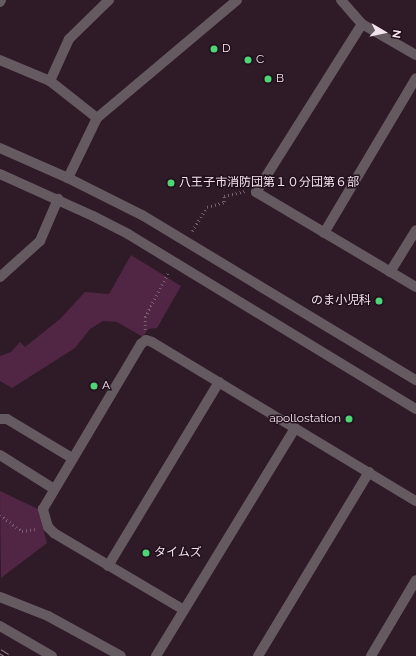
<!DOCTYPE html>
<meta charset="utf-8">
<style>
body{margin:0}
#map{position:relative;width:416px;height:656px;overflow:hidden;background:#2f1a28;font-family:Raleway,"Noto Sans JP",sans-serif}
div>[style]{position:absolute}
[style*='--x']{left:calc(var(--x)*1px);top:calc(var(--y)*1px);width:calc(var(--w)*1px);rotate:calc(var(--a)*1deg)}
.green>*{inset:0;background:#512644}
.path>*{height:2.5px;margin-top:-1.25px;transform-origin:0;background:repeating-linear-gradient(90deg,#73616d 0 1px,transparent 0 4px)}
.minor>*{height:10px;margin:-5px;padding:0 5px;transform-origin:5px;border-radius:5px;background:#665a61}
.rail>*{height:4.5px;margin-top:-2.25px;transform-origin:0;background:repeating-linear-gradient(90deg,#24111e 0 9px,#8a7884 0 18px);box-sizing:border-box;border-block:1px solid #8a7884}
.dots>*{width:11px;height:11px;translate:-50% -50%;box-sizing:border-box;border:2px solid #24111e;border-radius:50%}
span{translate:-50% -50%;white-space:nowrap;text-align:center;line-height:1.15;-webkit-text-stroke:3px #24111e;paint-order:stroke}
.poi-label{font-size:12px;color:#f2e4ed}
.left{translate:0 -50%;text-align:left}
.right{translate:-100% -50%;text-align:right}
.north{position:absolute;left:364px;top:12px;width:40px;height:40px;-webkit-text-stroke:3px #24111e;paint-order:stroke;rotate:99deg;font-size:11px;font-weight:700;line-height:16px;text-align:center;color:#f2e4ed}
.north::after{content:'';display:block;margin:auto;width:14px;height:18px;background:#f2e4ed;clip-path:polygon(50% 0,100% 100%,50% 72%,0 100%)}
</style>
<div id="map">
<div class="green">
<div style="clip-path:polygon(131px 255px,181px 286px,157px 328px,148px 329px,143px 337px,117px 322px,103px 321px,90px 329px,75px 348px,12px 388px,0 381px,0 356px,11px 352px,20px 342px,25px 347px,60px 319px,85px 292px,109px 294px)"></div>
<div style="clip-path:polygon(0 491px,38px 509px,47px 543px,1px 578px)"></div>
</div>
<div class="path">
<div style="--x:192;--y:231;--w:28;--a:-58"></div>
<div style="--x:207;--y:207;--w:18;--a:-16"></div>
<div style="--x:224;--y:202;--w:6;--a:-90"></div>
<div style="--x:224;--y:196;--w:23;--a:-13"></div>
<div style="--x:145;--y:330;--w:13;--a:-90"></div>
<div style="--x:145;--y:317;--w:50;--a:-62.4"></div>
<div style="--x:0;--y:515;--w:27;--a:36"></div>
<div style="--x:22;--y:531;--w:14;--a:-8"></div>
</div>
<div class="minor">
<div style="--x:341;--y:0;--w:32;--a:49"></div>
<div style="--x:362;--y:24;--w:62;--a:29.9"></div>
<div style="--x:0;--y:2;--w:2;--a:-63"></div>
<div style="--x:362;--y:24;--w:199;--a:122.2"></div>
<div style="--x:256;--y:192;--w:186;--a:30.7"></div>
<div style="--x:0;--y:60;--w:54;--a:22.8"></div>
<div style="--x:50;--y:81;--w:60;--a:38.2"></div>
<div style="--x:97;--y:118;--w:67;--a:115.8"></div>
<div style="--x:50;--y:81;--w:46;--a:-65.7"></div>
<div style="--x:69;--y:39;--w:56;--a:-44.3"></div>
<div style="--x:97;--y:118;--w:183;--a:-40.1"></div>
<div style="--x:0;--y:148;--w:74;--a:23.8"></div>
<div style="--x:68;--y:178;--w:83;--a:26.6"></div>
<div style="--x:142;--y:215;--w:320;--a:31.1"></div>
<div style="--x:0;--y:174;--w:102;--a:24.3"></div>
<div style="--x:93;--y:216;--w:39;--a:27"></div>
<div style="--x:128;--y:234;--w:337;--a:31.3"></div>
<div style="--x:324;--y:233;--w:180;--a:-59.3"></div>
<div style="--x:390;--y:272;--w:49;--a:-58.2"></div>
<div style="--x:0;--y:277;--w:54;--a:-42"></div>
<div style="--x:40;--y:241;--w:46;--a:-66.8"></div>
<div style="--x:0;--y:419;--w:7;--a:0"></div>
<div style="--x:7;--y:419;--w:76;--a:31"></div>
<div style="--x:0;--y:455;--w:64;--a:32.2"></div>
<div style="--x:108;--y:566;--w:215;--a:-58.9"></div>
<div style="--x:0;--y:597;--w:52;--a:21.6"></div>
<div style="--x:48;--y:616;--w:83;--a:28.7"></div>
<div style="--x:184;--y:610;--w:151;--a:-149.4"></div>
<div style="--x:54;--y:533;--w:8;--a:-135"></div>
<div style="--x:48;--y:527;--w:19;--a:-106"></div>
<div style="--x:43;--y:509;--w:192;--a:-59.3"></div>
<div style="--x:141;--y:344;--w:6;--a:-39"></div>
<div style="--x:146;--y:340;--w:6;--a:18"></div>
<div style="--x:152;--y:342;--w:308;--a:31.1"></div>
<div style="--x:0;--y:626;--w:60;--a:30"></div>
<div style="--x:156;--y:656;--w:267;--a:-58.6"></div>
<div style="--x:258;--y:656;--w:215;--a:-58.9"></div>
<div style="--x:371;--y:656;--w:88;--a:-59.4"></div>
</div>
<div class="rail">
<div style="--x:0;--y:651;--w:9;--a:32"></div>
</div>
<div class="dots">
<div style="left:214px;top:49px;background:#4dd676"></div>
<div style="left:248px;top:60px;background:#4dd676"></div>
<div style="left:268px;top:79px;background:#4dd676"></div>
<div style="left:171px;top:183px;background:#4dd676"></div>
<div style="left:379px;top:301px;background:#4dd676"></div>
<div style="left:94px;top:386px;background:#4dd676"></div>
<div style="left:349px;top:419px;background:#4dd676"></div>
<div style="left:146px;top:553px;background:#4dd676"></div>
</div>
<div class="poi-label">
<span class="left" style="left:222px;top:49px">D</span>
<span class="left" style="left:256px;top:60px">C</span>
<span class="left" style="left:276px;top:79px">B</span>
<span class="left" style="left:179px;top:183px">八王子市消防団第１０分団第６部</span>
<span class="right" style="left:371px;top:301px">のま小児科</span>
<span class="left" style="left:102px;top:386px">A</span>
<span class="right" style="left:341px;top:419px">apollostation</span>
<span class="left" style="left:154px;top:553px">タイムズ</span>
</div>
<div class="north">N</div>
</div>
